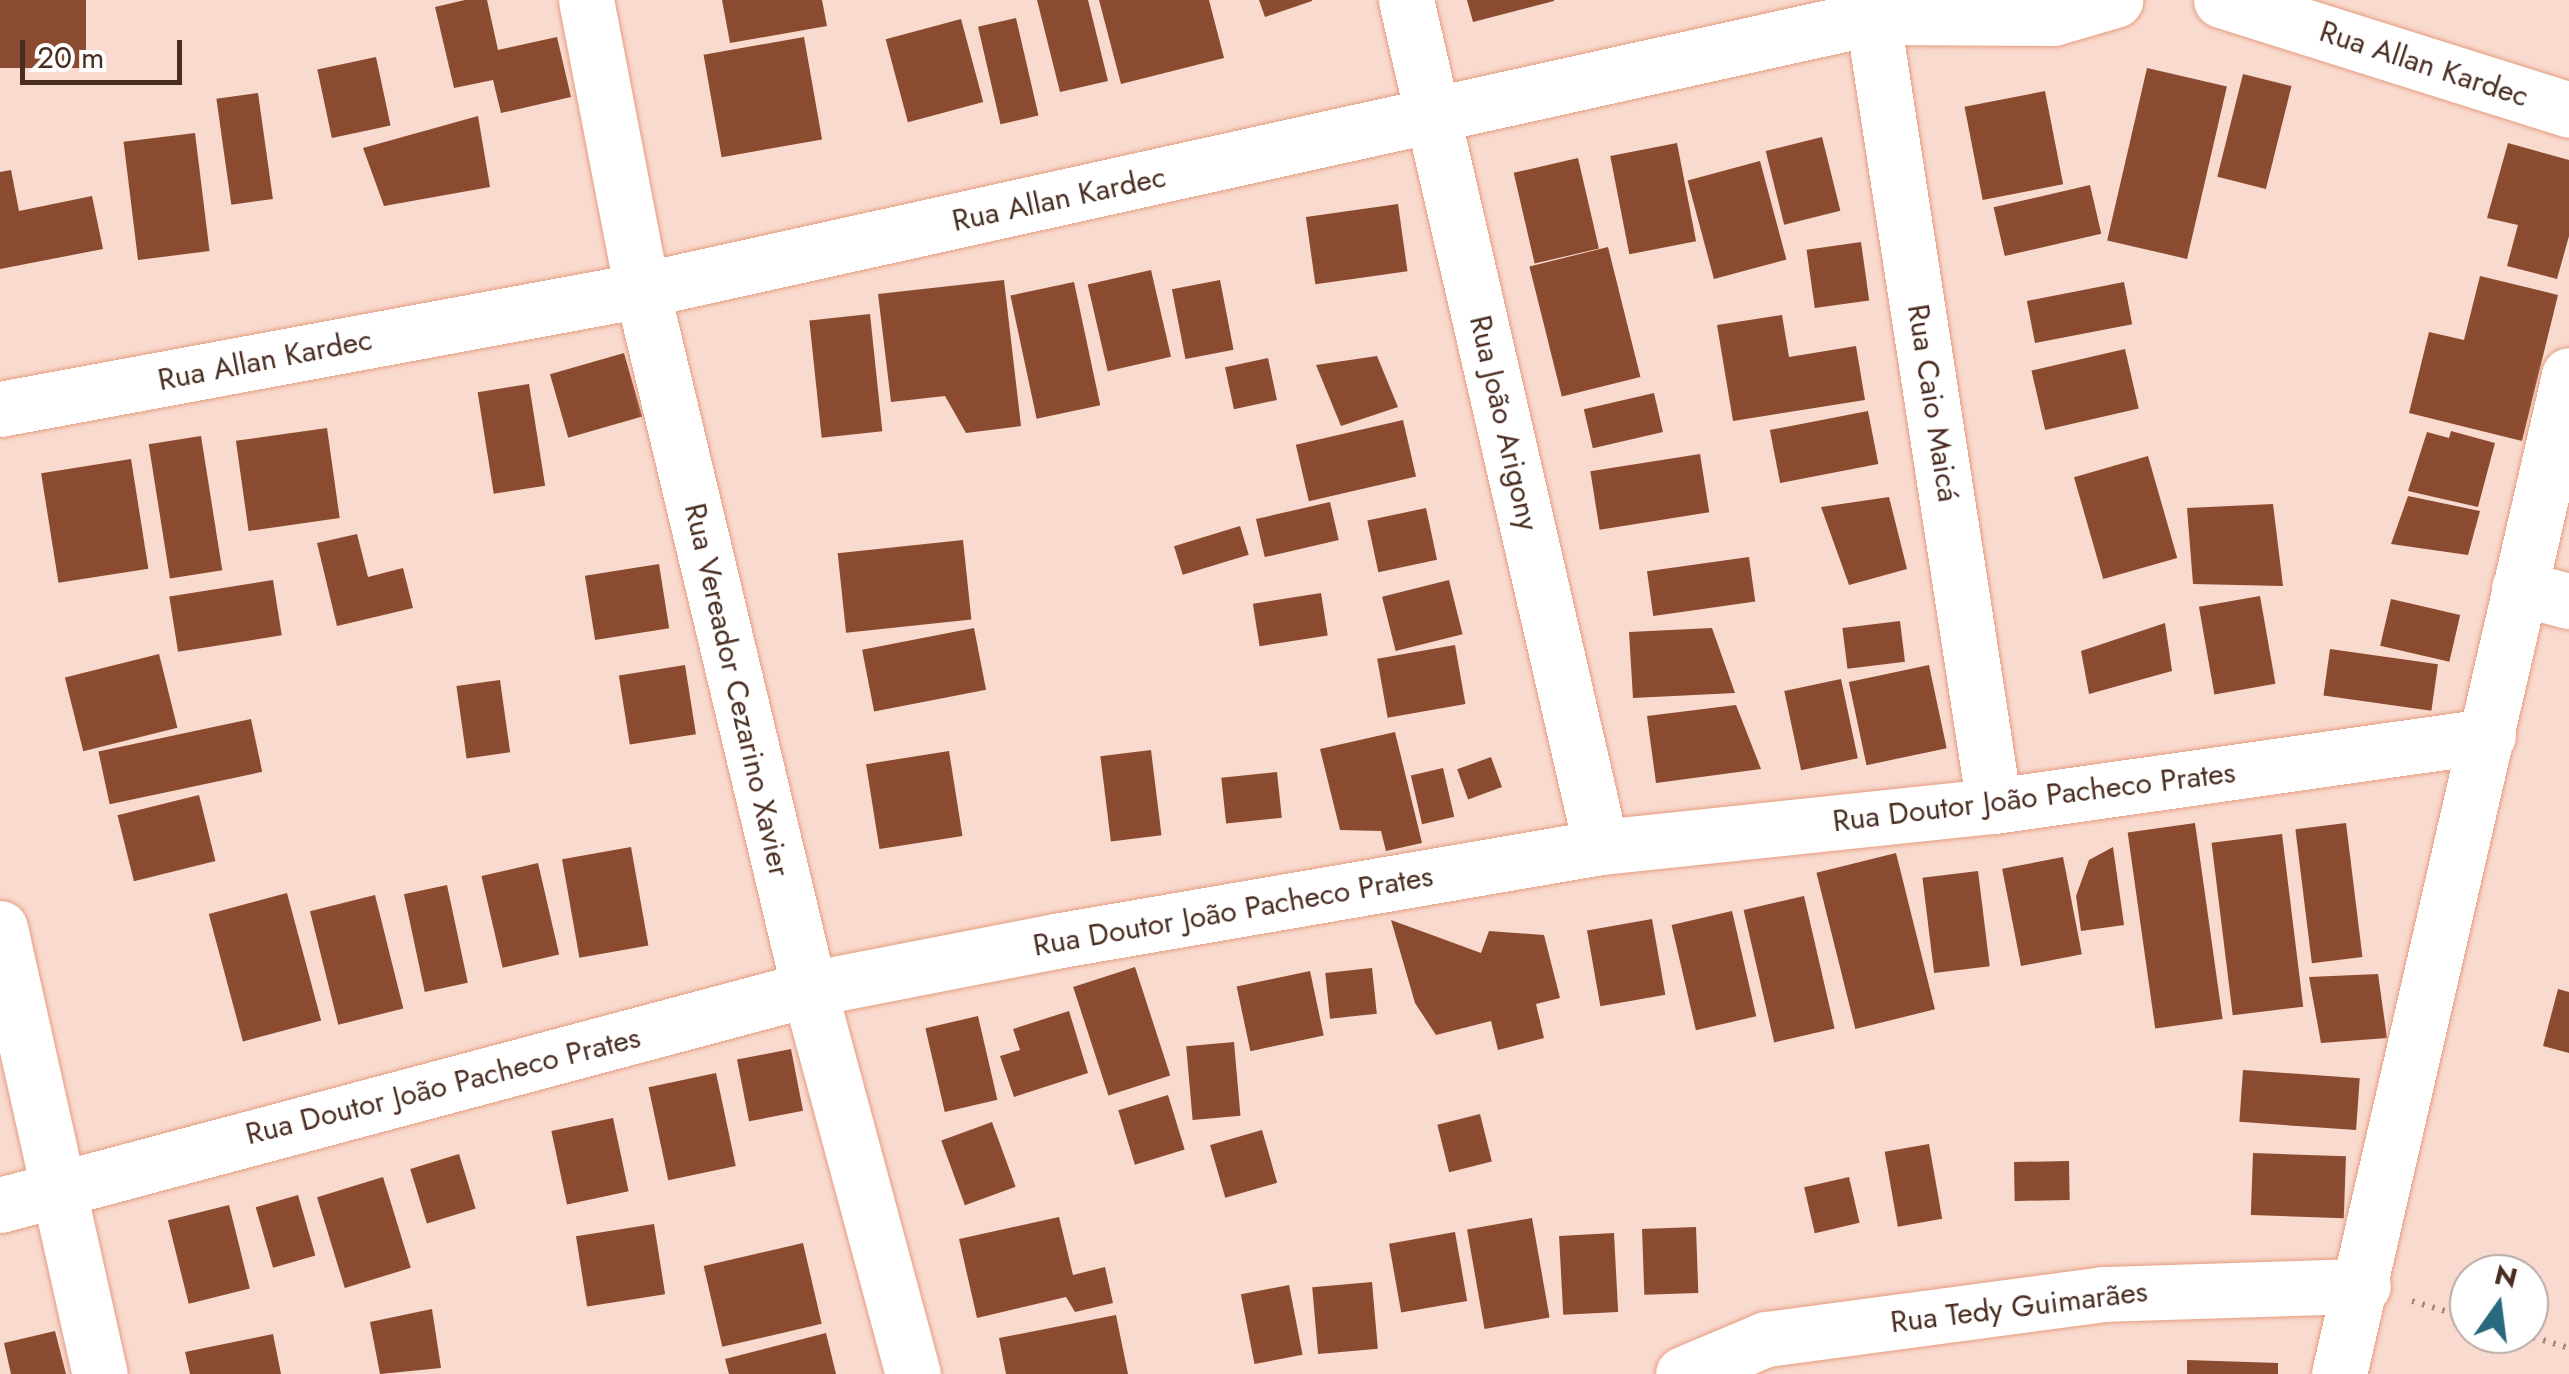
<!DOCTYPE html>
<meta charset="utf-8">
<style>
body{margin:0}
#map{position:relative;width:2569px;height:1374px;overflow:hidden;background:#f9dace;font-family:Jost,sans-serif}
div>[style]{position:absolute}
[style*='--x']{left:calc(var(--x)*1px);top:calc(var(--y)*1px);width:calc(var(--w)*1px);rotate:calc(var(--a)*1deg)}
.building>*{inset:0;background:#8b4b30;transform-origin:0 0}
.path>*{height:6px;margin-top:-3px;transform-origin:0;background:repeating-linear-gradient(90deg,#a7897d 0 2.5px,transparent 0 10.5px)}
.roads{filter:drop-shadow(0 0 2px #e49d80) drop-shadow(0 0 2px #e49d80)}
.street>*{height:55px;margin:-27.5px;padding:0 27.5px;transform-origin:27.5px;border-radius:27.5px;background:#fff}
span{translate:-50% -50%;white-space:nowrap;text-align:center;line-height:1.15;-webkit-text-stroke:10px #fff;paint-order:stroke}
.street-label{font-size:30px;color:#4a2d21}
.north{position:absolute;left:2449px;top:1254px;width:100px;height:100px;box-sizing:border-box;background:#fff;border:2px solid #b7aba6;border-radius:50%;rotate:14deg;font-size:28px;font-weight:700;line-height:40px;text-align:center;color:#4a2d21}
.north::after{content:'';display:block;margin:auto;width:35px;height:45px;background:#29697d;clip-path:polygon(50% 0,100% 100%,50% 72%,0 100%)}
.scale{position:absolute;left:20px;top:40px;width:162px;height:45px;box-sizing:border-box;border:5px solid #4a2d21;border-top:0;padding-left:12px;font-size:30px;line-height:35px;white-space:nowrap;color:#4a2d21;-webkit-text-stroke:8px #fff;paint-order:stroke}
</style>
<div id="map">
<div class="building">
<div style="left:0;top:0;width:86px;height:68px"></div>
<div style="clip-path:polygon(465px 0,487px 0,498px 50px,557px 37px,571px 97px,501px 113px,493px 80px,454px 88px,435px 7px)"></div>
<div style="clip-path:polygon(722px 0,822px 0,827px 26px,730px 43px)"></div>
<div style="clip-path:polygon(1037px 0,1088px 0,1108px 81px,1060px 92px)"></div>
<div style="clip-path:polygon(1099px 0,1209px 0,1224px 58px,1121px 84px)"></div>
<div style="clip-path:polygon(1259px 0,1312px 0,1312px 1px,1265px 17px)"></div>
<div style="clip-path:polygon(1467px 0,1554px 0,1554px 1px,1473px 22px)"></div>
<div style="left:1016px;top:18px;width:100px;height:39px;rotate:77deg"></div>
<div style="left:961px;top:19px;width:86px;height:78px;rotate:75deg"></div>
<div style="left:804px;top:37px;width:104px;height:102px;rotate:80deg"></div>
<div style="left:376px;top:57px;width:70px;height:60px;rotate:78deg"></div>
<div style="left:2147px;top:68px;width:82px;height:177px;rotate:13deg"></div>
<div style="left:2243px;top:74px;width:50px;height:106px;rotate:14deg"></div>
<div style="left:2045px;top:91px;width:95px;height:82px;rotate:79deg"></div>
<div style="left:258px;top:93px;width:107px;height:42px;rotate:82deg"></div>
<div style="clip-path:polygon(478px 116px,490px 187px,384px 206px,363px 148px)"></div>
<div style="left:195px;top:133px;width:119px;height:72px;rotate:83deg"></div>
<div style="left:1822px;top:137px;width:76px;height:58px;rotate:76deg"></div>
<div style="left:1677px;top:143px;width:100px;height:68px;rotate:79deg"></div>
<div style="clip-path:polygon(2508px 143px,2569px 160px,2569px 236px,2557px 279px,2507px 266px,2518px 225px,2487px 218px)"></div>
<div style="left:1578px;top:158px;width:93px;height:66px;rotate:77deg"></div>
<div style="left:1760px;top:161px;width:102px;height:75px;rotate:75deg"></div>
<div style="clip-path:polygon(11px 170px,19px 211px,92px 196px,103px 249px,0 269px,0 172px)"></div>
<div style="left:2090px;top:185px;width:50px;height:99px;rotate:77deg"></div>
<div style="left:1398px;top:204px;width:68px;height:93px;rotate:82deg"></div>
<div style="left:1861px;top:242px;width:59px;height:55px;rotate:82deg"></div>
<div style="left:1608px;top:247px;width:134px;height:81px;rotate:76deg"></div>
<div style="left:1151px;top:270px;width:89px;height:65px;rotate:77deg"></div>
<div style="clip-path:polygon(2480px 276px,2558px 295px,2522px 441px,2409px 413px,2429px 332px,2464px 340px)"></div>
<div style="clip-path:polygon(1004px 280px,1021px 426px,966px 433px,945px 396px,891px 402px,878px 294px)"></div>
<div style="left:1220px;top:280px;width:71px;height:49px;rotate:79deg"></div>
<div style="left:1074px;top:282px;width:126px;height:65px;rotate:78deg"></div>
<div style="left:2124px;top:282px;width:43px;height:99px;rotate:79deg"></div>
<div style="left:870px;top:314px;width:118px;height:61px;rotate:84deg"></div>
<div style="clip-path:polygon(1782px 315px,1789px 357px,1856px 346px,1865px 400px,1733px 421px,1717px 325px)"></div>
<div style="left:2125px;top:349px;width:61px;height:96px;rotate:77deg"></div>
<div style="left:624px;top:353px;width:66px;height:77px;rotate:74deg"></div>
<div style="clip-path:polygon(1377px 356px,1398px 407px,1341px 426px,1316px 365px)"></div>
<div style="left:1268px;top:358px;width:43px;height:44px;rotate:78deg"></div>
<div style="left:529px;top:384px;width:103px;height:52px;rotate:81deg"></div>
<div style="left:1654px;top:393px;width:40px;height:72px;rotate:77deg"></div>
<div style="left:1868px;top:411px;width:54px;height:100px;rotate:79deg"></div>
<div style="left:1403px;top:420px;width:58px;height:110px;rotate:77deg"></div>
<div style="left:327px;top:428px;width:91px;height:92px;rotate:82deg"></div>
<div style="clip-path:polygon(2451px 431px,2495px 443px,2478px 507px,2408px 491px,2427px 432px,2449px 438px)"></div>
<div style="left:201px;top:436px;width:136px;height:53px;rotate:81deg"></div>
<div style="left:1700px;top:454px;width:59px;height:111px;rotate:81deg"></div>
<div style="left:2148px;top:456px;width:106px;height:77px;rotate:74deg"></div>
<div style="left:131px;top:459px;width:111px;height:91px;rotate:81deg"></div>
<div style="clip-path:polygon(2408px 496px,2480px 511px,2468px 555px,2391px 544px)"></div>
<div style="clip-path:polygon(1889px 497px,1907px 569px,1849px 585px,1821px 507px)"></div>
<div style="left:1330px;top:502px;width:39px;height:76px;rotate:77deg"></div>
<div style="clip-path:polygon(2273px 504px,2283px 586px,2193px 584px,2187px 508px)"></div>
<div style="left:1426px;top:508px;width:53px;height:60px;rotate:78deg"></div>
<div style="left:1240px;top:526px;width:30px;height:69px;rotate:73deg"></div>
<div style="clip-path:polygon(357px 534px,368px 577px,403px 568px,413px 608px,337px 626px,317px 543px)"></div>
<div style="left:963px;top:540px;width:80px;height:126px;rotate:84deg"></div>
<div style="left:1749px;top:557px;width:45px;height:103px;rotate:82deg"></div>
<div style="left:659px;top:564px;width:65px;height:75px;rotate:81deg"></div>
<div style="left:273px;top:580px;width:56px;height:105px;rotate:81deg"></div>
<div style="left:1449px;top:580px;width:56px;height:69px;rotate:76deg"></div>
<div style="left:1321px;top:593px;width:43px;height:69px;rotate:81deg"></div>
<div style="left:2260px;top:596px;width:89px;height:62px;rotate:80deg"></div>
<div style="left:2391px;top:599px;width:71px;height:48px;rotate:13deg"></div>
<div style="left:1900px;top:621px;width:41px;height:58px;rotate:83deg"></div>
<div style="clip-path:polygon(2165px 623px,2172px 671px,2089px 694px,2081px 651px)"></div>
<div style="left:974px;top:628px;width:63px;height:114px;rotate:79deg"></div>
<div style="clip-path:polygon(1712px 628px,1735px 693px,1633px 698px,1629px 632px)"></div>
<div style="left:1455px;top:645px;width:60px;height:79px;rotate:80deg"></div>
<div style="left:2330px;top:649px;width:109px;height:47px;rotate:8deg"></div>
<div style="left:159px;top:654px;width:76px;height:97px;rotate:76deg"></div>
<div style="left:685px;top:665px;width:70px;height:67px;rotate:81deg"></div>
<div style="left:1929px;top:665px;width:85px;height:82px;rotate:78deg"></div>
<div style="left:1841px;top:679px;width:81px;height:58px;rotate:78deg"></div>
<div style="left:500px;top:680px;width:73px;height:44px;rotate:82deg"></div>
<div style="clip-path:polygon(1736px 705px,1761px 769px,1656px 783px,1647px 716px)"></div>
<div style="left:251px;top:719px;width:54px;height:156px;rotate:78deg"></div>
<div style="clip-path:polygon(1395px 732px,1422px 843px,1386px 851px,1381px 831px,1340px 830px,1320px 749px)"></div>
<div style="left:1151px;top:750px;width:86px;height:51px;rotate:83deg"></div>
<div style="left:949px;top:751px;width:86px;height:84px;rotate:81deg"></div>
<div style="left:1491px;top:757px;width:32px;height:36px;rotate:70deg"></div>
<div style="left:1443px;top:768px;width:50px;height:33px;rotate:77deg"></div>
<div style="left:1277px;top:772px;width:46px;height:56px;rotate:84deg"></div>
<div style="left:199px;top:795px;width:68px;height:84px;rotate:76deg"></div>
<div style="left:2195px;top:823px;width:198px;height:68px;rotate:82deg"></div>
<div style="left:2346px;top:823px;width:135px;height:51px;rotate:83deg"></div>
<div style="left:2282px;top:834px;width:174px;height:71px;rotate:83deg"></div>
<div style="left:631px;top:847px;width:100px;height:70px;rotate:80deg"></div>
<div style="clip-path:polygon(2113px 847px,2124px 925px,2081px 931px,2076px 896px,2089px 860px)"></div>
<div style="left:1896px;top:853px;width:161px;height:82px;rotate:76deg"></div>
<div style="left:2063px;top:857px;width:99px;height:62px;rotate:79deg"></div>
<div style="left:538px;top:863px;width:94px;height:58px;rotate:77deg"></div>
<div style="left:1978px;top:871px;width:96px;height:56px;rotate:83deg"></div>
<div style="left:447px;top:885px;width:100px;height:44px;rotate:78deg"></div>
<div style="left:287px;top:893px;width:132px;height:81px;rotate:75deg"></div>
<div style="left:375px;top:895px;width:117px;height:67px;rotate:76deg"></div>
<div style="left:1804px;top:896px;width:136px;height:62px;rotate:77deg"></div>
<div style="left:1732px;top:911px;width:108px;height:62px;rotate:77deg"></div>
<div style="left:1652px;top:919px;width:77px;height:66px;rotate:80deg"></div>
<div style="clip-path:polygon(1391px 920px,1481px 953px,1489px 931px,1544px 935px,1560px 998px,1536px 1004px,1544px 1038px,1498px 1050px,1491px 1021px,1436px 1035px,1415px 1003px)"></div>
<div style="left:1135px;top:967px;width:114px;height:65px;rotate:72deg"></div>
<div style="left:1372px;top:968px;width:46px;height:47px;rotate:84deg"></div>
<div style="left:1310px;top:971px;width:66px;height:75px;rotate:78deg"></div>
<div style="clip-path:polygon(2378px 974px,2387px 1038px,2321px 1043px,2309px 977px)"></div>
<div style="clip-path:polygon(2558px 989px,2569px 992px,2569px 1053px,2543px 1046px)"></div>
<div style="clip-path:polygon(1069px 1011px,1088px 1073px,1014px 1097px,1000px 1056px,1020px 1050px,1013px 1029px)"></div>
<div style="left:978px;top:1016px;width:86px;height:54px;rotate:77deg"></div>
<div style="left:1234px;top:1042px;width:74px;height:48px;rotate:85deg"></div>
<div style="left:791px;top:1049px;width:63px;height:55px;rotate:79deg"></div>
<div style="left:2243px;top:1070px;width:117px;height:52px;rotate:4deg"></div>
<div style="left:716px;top:1073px;width:95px;height:69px;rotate:78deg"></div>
<div style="left:1168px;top:1095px;width:57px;height:52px;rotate:73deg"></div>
<div style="left:1480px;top:1114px;width:49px;height:44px;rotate:76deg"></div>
<div style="left:613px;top:1118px;width:75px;height:63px;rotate:78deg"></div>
<div style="left:992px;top:1122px;width:69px;height:54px;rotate:70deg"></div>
<div style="left:1262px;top:1130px;width:55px;height:54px;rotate:74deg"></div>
<div style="left:1929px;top:1144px;width:76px;height:45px;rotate:80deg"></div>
<div style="left:2253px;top:1153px;width:93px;height:62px;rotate:2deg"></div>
<div style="left:459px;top:1154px;width:57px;height:51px;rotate:73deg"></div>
<div style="left:2069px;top:1161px;width:39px;height:55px;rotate:89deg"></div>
<div style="left:383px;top:1177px;width:95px;height:69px;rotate:73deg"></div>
<div style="left:1849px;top:1177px;width:47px;height:46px;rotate:77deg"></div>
<div style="left:298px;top:1195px;width:63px;height:44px;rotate:74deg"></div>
<div style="left:229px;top:1205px;width:86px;height:63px;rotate:76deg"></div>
<div style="clip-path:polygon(1059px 1217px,1073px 1275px,1105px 1267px,1113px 1303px,1075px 1312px,1066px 1297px,977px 1318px,959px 1239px)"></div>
<div style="left:1532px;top:1218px;width:101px;height:66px;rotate:80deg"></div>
<div style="left:654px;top:1224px;width:71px;height:79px;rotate:81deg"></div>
<div style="left:1696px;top:1227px;width:66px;height:54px;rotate:88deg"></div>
<div style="left:1455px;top:1232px;width:70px;height:67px;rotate:80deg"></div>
<div style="left:1614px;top:1233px;width:79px;height:55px;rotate:87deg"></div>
<div style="left:803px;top:1243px;width:83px;height:102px;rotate:77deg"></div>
<div style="left:1372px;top:1282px;width:67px;height:60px;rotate:85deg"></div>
<div style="left:1289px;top:1285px;width:71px;height:49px;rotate:79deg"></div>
<div style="clip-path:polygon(432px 1309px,441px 1368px,380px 1374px,370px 1322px)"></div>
<div style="clip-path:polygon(1116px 1315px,1128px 1374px,1006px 1374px,999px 1338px)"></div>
<div style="clip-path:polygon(55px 1331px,66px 1374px,11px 1374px,4px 1343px)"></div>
<div style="clip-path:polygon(826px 1333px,836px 1374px,729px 1374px,725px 1359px)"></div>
<div style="clip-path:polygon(273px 1334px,281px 1374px,190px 1374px,185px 1352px)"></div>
<div style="clip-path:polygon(2187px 1360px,2278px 1363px,2278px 1374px,2187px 1374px)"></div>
</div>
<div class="path">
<div style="--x:2412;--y:1301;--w:59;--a:16.6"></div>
<div style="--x:2523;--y:1334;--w:48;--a:16.9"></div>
</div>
<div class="roads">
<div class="street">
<div style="--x:586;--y:0;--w:295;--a:79.1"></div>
<div style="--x:642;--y:290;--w:719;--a:76.56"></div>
<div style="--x:809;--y:989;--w:399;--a:74.9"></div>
<div style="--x:1406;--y:0;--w:869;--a:77.04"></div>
<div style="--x:1870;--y:0;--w:815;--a:81.25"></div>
<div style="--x:2221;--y:0;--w:365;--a:17.5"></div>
<div style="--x:0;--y:409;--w:653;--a:-10.5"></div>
<div style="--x:642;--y:290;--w:1262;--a:-12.49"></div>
<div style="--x:1874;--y:17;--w:179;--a:0.3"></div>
<div style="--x:2053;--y:18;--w:65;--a:-16.2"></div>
<div style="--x:2519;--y:588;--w:52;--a:14.6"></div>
<div style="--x:0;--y:928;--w:457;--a:77.4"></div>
<div style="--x:0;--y:1205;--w:837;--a:-14.95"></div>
<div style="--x:809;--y:989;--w:251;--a:-11"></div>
<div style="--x:1055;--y:941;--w:554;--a:-9.77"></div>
<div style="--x:1601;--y:847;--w:395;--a:-6"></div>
<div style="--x:1994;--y:806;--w:499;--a:-8.1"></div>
<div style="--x:1683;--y:1374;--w:90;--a:-22.9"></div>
<div style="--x:1766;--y:1339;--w:340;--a:-7.6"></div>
<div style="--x:2103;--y:1294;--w:260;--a:-1.8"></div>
<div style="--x:2339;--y:1374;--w:1025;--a:-77.03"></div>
</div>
</div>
<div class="street-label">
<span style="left:2424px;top:64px;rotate:18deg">Rua Allan Kardec</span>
<span style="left:1059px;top:199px;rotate:-12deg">Rua Allan Kardec</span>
<span style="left:265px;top:360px;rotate:-11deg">Rua Allan Kardec</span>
<span style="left:1933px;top:403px;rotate:81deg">Rua Caio Maicá</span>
<span style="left:1504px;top:423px;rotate:77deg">Rua João Arigony</span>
<span style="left:737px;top:690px;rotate:77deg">Rua Vereador Cezarino Xavier</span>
<span style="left:2034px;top:797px;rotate:-7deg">Rua Doutor João Pacheco Prates</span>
<span style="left:1233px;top:911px;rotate:-10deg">Rua Doutor João Pacheco Prates</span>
<span style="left:443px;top:1086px;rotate:-14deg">Rua Doutor João Pacheco Prates</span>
<span style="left:2019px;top:1307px;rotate:-7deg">Rua Tedy Guimarães</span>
</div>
<div class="north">N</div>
<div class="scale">20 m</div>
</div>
